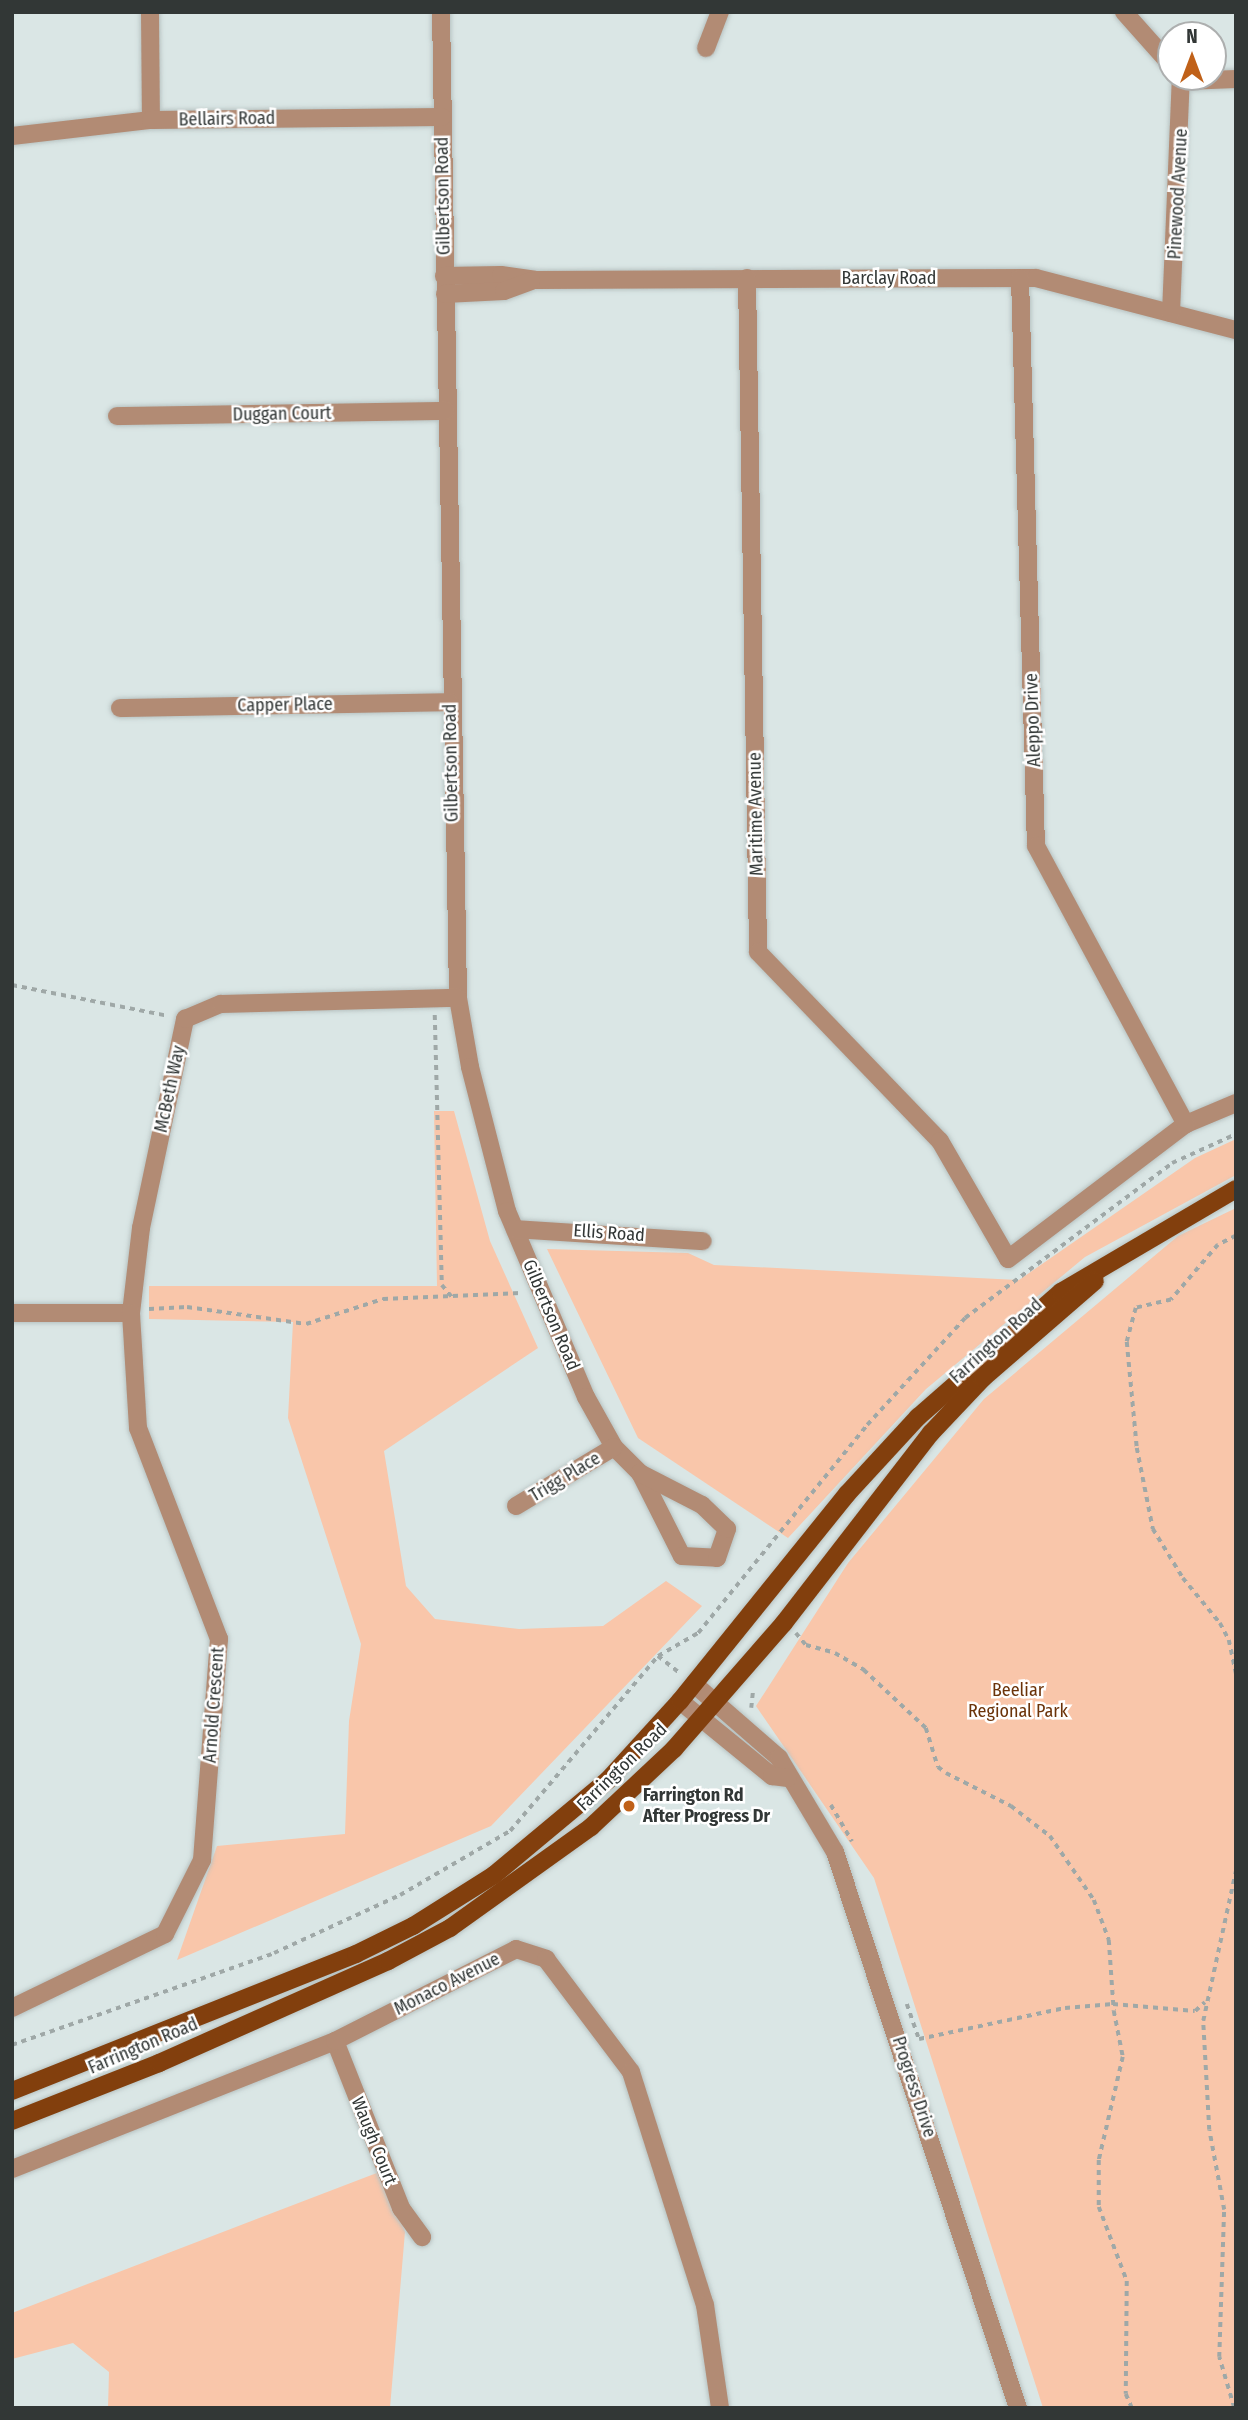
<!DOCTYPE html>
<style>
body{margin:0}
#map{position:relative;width:1248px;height:2420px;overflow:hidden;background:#dae6e5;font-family:"Fira Sans Condensed",sans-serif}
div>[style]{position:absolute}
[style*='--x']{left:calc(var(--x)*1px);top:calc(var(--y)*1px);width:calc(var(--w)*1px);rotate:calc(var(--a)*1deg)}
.green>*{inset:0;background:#f9c6aa}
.path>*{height:3.5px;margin-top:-1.75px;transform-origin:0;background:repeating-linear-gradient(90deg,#9fa8a7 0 5px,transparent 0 10px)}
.roads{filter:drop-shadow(0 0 2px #b8c3c2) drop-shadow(0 0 2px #b8c3c2)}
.minor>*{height:18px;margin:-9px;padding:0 9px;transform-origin:9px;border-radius:9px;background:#b28b74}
.major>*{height:18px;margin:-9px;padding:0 9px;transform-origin:9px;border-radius:9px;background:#823f0d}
.dots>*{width:19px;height:19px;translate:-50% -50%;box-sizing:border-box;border:4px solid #fff;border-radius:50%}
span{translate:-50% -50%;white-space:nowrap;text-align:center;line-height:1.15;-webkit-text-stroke:5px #fff;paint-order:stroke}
.street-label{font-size:18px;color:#323736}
.park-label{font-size:18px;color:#6b3309}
.poi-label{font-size:18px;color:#323736;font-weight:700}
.left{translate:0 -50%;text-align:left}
.frame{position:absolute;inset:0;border:14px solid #323736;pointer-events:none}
.north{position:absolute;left:1157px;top:21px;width:70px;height:70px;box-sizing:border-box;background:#fff;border:2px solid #adafaf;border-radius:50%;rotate:0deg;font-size:19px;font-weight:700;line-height:28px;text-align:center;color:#323736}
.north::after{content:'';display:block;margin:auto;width:24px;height:32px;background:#c06119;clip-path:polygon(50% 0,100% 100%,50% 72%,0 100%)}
</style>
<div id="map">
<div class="green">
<div style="clip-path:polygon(434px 1111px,454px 1111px,490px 1241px,538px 1348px,384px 1451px,406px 1586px,435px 1619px,519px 1629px,603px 1626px,666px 1581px,702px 1606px,491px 1826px,177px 1960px,217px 1846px,345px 1834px,349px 1721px,361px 1644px,288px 1418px,293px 1322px,149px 1319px,149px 1286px,437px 1286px)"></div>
<div style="clip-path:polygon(1236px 1139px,1236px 1175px,1085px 1257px,926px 1389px,788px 1538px,638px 1438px,547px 1249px,688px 1253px,714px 1265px,1019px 1280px,1195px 1158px)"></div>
<div style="clip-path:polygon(1236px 1208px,1236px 2408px,1043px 2408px,874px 1878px,756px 1706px,848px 1563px,984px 1399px,1178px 1236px)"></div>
<div style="clip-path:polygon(382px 2171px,405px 2232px,390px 2408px,108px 2408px,109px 2372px,73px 2343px,12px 2359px,12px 2313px)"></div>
</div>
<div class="path">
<div style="--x:12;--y:985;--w:159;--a:11.2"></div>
<div style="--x:435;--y:1015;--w:270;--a:88.5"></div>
<div style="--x:442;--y:1285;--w:16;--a:50"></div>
<div style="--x:1236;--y:1236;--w:20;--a:153"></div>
<div style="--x:1218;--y:1245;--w:72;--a:130.5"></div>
<div style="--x:1171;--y:1300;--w:36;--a:167"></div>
<div style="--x:1136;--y:1308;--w:35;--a:105"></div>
<div style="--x:1127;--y:1342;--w:106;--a:84.6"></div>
<div style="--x:1137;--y:1448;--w:83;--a:78.8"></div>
<div style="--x:1153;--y:1529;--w:57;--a:58.5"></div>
<div style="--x:1183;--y:1578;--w:58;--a:50.6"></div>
<div style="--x:1220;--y:1623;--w:19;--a:62"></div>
<div style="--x:1229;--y:1640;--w:35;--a:78"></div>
<div style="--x:149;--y:1309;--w:38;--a:-3"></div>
<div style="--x:187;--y:1307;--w:120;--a:8.1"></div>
<div style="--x:306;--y:1324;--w:81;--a:-18"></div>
<div style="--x:383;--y:1299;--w:138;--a:-2.5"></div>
<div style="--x:796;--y:1633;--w:16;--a:50"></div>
<div style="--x:806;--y:1645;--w:30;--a:15"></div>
<div style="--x:835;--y:1653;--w:34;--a:30"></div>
<div style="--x:864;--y:1670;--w:85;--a:43.1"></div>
<div style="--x:926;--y:1728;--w:41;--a:72.9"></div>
<div style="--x:938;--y:1767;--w:10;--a:37"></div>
<div style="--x:946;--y:1773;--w:73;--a:26.9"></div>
<div style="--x:1011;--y:1806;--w:49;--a:37.6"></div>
<div style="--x:1050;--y:1836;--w:78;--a:55.5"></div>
<div style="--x:1094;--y:1900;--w:43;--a:69.4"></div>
<div style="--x:1109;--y:1940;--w:71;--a:86"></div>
<div style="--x:1114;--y:2011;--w:47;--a:78.9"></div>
<div style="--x:1123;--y:2057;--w:106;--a:103.1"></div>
<div style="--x:1099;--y:2160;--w:47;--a:90"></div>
<div style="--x:1099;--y:2207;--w:79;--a:69.3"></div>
<div style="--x:1127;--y:2281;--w:113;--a:90.5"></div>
<div style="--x:1126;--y:2394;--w:15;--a:67"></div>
<div style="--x:658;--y:1656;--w:29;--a:38"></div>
<div style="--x:751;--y:1708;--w:19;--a:-84"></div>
<div style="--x:831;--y:1805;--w:42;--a:59.7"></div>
<div style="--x:907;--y:2004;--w:37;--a:71"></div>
<div style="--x:919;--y:2039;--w:149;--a:-12"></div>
<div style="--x:1065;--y:2008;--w:48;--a:-4.8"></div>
<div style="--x:1113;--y:2004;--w:82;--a:4.9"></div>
<div style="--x:1195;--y:2011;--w:13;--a:-42"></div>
<div style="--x:12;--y:2045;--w:278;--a:-19.3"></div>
<div style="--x:274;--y:1953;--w:139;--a:-24.7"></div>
<div style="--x:400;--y:1895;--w:127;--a:-30.2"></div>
<div style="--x:510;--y:1831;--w:229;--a:-49.8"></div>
<div style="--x:658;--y:1656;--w:46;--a:-29.9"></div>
<div style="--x:698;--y:1633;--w:268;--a:-50.9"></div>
<div style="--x:867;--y:1425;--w:145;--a:-47.5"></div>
<div style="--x:965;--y:1318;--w:259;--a:-36.8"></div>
<div style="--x:1172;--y:1163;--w:70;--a:-24.4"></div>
<div style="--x:1234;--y:2408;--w:53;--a:-106.4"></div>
<div style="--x:1219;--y:2357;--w:147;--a:-88.1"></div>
<div style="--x:1224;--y:2210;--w:81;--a:-100.6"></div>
<div style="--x:1209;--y:2130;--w:109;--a:-93.2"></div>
<div style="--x:1203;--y:2021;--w:155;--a:-77.7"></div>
</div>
<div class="roads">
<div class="minor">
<div style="--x:150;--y:12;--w:108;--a:89.5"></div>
<div style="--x:441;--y:12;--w:986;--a:89.01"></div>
<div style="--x:458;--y:998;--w:70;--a:80.1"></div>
<div style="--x:470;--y:1067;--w:149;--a:75.6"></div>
<div style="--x:507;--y:1211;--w:202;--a:67"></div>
<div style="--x:586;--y:1397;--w:57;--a:60.8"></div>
<div style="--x:614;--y:1447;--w:37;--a:45"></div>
<div style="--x:640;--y:1473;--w:93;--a:63.2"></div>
<div style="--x:682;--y:1556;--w:35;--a:3"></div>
<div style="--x:717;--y:1558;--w:31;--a:-71"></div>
<div style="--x:727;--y:1529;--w:35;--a:-136"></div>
<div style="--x:702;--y:1505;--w:70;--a:-152.7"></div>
<div style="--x:1124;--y:12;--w:71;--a:48.4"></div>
<div style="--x:706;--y:48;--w:39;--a:-69"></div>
<div style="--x:1185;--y:81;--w:51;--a:-2.2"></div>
<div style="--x:12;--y:136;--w:140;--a:-6.6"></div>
<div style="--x:151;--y:120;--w:291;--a:-0.6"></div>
<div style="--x:444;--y:276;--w:57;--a:-1"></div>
<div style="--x:501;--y:275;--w:34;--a:8"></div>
<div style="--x:535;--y:280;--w:501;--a:-0.23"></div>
<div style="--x:1036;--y:278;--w:207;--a:14.6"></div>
<div style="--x:747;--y:278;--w:674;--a:89.06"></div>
<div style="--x:758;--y:952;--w:262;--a:46.1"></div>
<div style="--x:940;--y:1141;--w:136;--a:60"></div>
<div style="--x:1008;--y:1259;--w:223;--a:-37.2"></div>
<div style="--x:1186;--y:1124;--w:54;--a:-22.8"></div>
<div style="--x:1020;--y:278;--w:568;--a:88.39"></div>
<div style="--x:1036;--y:846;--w:316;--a:61.7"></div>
<div style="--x:445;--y:294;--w:59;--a:-2.9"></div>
<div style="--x:504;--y:291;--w:29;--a:-20"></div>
<div style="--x:1171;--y:313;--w:236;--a:-87.6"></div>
<div style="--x:117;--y:416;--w:329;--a:-0.9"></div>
<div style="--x:120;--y:708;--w:330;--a:-1"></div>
<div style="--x:515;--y:1229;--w:188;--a:3.7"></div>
<div style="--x:12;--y:1313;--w:119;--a:0"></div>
<div style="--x:131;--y:1313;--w:86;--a:-83.3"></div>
<div style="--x:141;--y:1228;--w:214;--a:-78.1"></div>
<div style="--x:185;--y:1019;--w:39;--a:-23"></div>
<div style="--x:221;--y:1004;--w:237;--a:-1.5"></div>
<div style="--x:516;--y:1506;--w:114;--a:-31"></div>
<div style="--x:694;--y:1684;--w:113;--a:41"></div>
<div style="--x:779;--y:1758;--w:109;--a:59.2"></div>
<div style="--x:835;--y:1852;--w:585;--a:71.78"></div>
<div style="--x:680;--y:1701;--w:119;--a:39.2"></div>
<div style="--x:772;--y:1776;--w:16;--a:7"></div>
<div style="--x:12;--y:2008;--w:170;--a:-25.8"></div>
<div style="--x:165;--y:1934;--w:83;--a:-63.4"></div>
<div style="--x:202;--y:1860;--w:222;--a:-85.6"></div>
<div style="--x:219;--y:1639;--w:226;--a:-111"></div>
<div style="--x:138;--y:1428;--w:115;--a:-93.5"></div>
<div style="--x:335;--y:2041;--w:180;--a:68.4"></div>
<div style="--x:401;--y:2208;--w:36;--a:54"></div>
<div style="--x:12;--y:2169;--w:347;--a:-21.6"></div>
<div style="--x:335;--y:2041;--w:203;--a:-26.9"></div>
<div style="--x:516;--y:1949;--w:32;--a:18"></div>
<div style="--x:546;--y:1959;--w:141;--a:53"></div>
<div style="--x:631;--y:2072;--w:244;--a:72.4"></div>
<div style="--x:705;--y:2305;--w:104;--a:81.7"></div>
</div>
<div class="major">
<div style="--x:12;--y:2091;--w:370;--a:-21.7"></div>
<div style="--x:356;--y:1954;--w:64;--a:-26.2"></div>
<div style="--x:413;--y:1926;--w:96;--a:-32.2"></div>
<div style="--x:494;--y:1875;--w:148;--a:-39.8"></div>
<div style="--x:608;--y:1780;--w:107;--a:-47.7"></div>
<div style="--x:680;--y:1701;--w:266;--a:-51.1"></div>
<div style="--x:847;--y:1494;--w:105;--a:-47.3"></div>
<div style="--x:918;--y:1417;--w:190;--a:-41.2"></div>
<div style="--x:1061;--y:1292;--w:203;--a:-30.5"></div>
<div style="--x:12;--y:2121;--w:158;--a:-21.5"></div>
<div style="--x:159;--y:2063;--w:251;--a:-24"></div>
<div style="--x:388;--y:1961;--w:70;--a:-28"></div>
<div style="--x:450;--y:1928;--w:173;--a:-35.6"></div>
<div style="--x:591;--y:1827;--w:114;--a:-43.2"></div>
<div style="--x:674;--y:1749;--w:167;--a:-48.9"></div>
<div style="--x:784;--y:1623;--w:240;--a:-52.3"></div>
<div style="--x:931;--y:1433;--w:76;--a:-46.6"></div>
<div style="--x:983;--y:1378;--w:148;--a:-40.9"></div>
</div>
</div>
<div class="dots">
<div style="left:629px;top:1806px;background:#c06119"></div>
</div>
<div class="street-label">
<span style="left:227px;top:119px;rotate:-1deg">Bellairs Road</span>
<span style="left:1178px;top:194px;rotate:-87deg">Pinewood Avenue</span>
<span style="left:443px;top:196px;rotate:-91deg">Gilbertson Road</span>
<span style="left:889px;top:278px">Barclay Road</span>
<span style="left:282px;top:414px;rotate:-1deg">Duggan Court</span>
<span style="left:285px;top:705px;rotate:-1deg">Capper Place</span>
<span style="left:1033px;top:720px;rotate:-92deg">Aleppo Drive</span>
<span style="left:451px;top:763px;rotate:-91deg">Gilbertson Road</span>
<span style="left:756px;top:814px;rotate:-91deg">Maritime Avenue</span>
<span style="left:170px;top:1089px;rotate:-78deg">McBeth Way</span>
<span style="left:609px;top:1233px;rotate:4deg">Ellis Road</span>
<span style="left:551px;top:1315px;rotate:67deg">Gilbertson Road</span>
<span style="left:996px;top:1341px;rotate:-42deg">Farrington Road</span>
<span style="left:565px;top:1477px;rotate:-31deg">Trigg Place</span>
<span style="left:214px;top:1705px;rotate:-86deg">Arnold Crescent</span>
<span style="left:622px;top:1767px;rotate:-44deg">Farrington Road</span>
<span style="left:447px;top:1984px;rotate:-27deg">Monaco Avenue</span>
<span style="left:143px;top:2046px;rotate:-23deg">Farrington Road</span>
<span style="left:914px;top:2087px;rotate:72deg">Progress Drive</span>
<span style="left:374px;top:2141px;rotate:68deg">Waugh Court</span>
</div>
<div class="park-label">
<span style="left:1018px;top:1701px">Beeliar<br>Regional Park</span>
</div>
<div class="poi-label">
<span class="left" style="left:643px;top:1806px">Farrington Rd<br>After Progress Dr</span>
</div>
<div class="frame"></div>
<div class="north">N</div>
</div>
